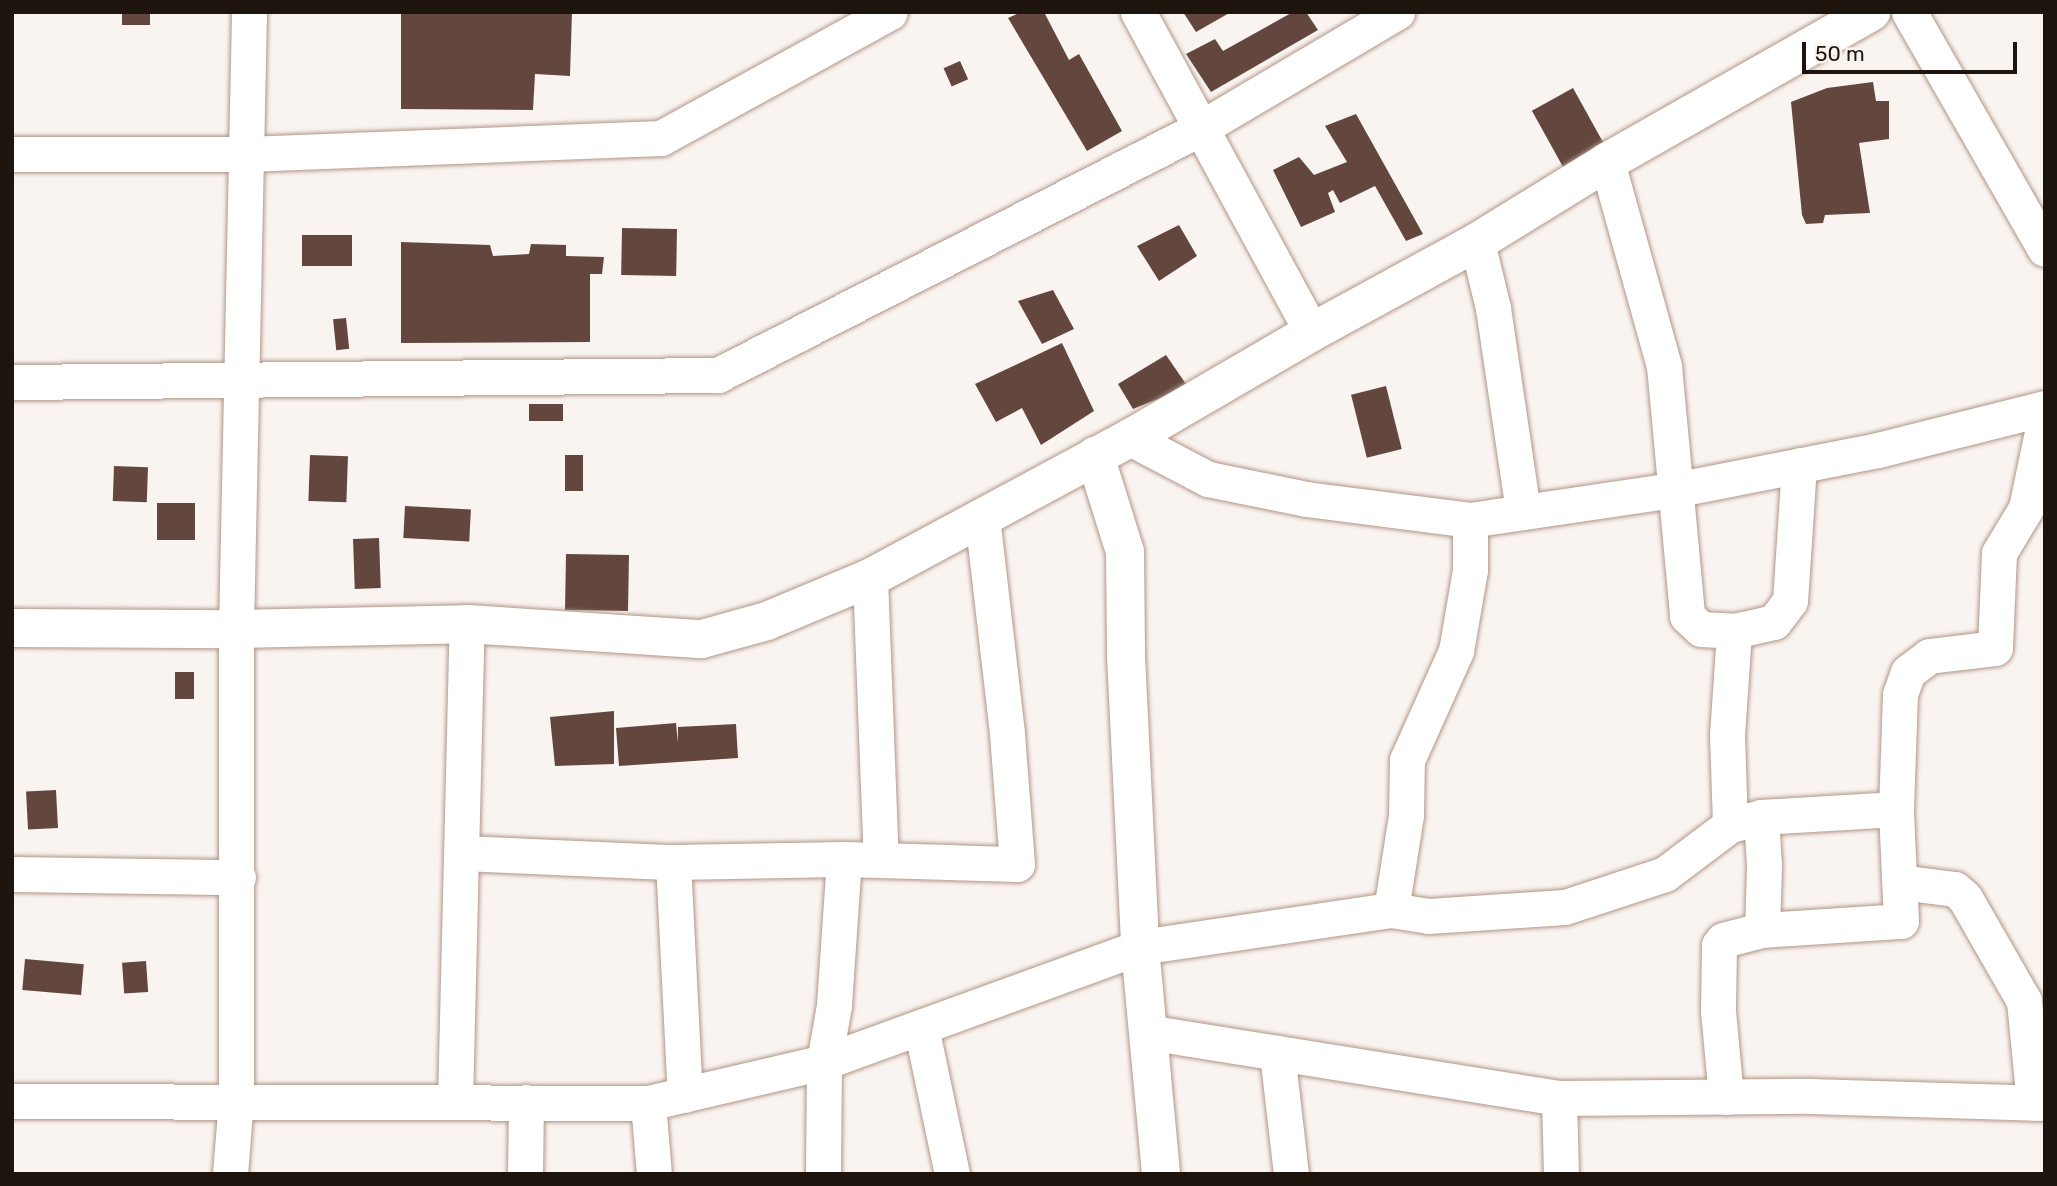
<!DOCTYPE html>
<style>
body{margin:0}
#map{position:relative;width:2057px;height:1186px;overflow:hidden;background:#faf4f1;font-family:Rubik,sans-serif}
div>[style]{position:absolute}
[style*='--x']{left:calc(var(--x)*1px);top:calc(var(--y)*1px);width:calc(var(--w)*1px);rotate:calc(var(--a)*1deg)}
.building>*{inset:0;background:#63473e;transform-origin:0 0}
.roads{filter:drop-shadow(0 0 2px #b19585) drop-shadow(0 0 2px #b19585)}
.street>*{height:35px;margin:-17.5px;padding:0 17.5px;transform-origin:17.5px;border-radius:17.5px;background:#fff}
.secondary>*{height:38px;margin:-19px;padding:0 19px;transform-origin:19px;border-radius:19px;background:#fff}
span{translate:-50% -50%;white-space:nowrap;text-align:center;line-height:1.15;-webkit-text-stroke:7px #faf4f1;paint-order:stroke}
.frame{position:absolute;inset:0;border:14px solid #1e140e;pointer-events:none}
.scale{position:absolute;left:1802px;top:42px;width:215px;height:32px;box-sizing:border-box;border:4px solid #1e140e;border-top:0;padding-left:9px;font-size:21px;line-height:24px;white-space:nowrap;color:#1e140e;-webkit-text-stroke:5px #faf4f1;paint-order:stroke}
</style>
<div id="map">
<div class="building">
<div style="left:122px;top:12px;width:28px;height:13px"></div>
<div style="clip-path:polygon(401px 12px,572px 12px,570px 76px,535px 74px,533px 110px,401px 109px)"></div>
<div style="clip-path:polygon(1021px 12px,1044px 12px,1069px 60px,1079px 54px,1122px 131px,1087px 151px,1008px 18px)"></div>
<div style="clip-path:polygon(1183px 12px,1231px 12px,1196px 32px)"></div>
<div style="clip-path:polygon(1293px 12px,1306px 12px,1318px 30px,1211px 92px,1186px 54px,1215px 39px,1223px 51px)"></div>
<div style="left:960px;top:61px;width:20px;height:18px;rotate:66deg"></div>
<div style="clip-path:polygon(1873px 82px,1876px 101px,1889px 101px,1889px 139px,1859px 143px,1870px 213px,1825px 215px,1823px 223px,1806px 224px,1802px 215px,1791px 102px,1827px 88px)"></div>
<div style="left:1573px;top:88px;width:66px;height:47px;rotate:61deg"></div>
<div style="clip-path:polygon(1356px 114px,1423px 234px,1406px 241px,1375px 186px,1340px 203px,1333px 190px,1328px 193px,1335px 212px,1301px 227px,1273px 170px,1299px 157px,1314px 175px,1347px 162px,1325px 126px)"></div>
<div style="clip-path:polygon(1179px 225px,1197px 256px,1159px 281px,1137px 246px)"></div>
<div style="left:622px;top:228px;width:55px;height:47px;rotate:1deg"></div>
<div style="left:352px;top:235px;width:31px;height:50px;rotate:90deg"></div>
<div style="clip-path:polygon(401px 242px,490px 245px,493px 256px,529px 254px,531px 244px,566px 245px,566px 256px,604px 257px,602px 274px,590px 274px,590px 342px,401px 343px)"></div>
<div style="clip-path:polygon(1053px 290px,1074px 329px,1042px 344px,1018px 301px)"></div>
<div style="left:346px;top:318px;width:31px;height:13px;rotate:84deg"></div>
<div style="clip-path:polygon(1062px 343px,1094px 411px,1041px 445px,1022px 408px,996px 422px,975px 384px)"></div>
<div style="clip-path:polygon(1166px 355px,1188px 387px,1133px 409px,1118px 384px)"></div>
<div style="left:1386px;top:386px;width:65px;height:36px;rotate:76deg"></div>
<div style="left:563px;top:404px;width:17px;height:34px;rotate:90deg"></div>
<div style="left:310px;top:455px;width:38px;height:46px;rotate:2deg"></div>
<div style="left:565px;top:455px;width:18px;height:36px"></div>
<div style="left:114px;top:466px;width:34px;height:35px;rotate:2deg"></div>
<div style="left:195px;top:503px;width:37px;height:38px;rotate:90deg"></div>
<div style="left:405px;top:506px;width:66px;height:32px;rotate:3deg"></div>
<div style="left:379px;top:538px;width:50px;height:26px;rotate:88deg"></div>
<div style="left:566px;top:554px;width:63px;height:56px;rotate:1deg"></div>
<div style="left:175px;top:672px;width:19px;height:27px"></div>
<div style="clip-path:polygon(614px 711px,614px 764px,555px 766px,550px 717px)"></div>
<div style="clip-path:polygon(676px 723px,678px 743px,678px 727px,736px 724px,738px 758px,619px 766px,616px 728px)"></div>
<div style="left:56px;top:790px;width:38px;height:30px;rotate:87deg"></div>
<div style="left:25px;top:959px;width:59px;height:31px;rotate:5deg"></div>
<div style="left:146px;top:961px;width:31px;height:24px;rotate:86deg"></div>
</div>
<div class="roads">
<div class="street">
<div style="--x:1138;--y:12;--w:364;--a:61.5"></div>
<div style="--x:1909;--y:12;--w:273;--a:60.2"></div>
<div style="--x:12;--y:154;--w:234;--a:0"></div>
<div style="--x:246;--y:154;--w:415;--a:-2.2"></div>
<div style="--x:661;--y:138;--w:261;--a:-28.8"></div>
<div style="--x:1607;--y:162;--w:212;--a:74.4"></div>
<div style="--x:1664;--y:366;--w:251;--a:84.7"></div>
<div style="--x:1687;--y:616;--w:19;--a:43"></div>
<div style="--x:1701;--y:629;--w:33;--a:3"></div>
<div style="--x:1477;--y:242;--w:68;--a:76.4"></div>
<div style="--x:1493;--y:308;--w:205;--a:81.6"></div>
<div style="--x:12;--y:382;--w:706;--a:-0.57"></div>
<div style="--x:718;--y:375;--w:542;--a:-27.08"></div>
<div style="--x:1201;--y:128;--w:228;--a:-30.6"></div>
<div style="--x:1130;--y:438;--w:88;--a:27.7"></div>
<div style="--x:1208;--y:479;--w:100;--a:11.5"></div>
<div style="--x:1306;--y:499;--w:165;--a:7.3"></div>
<div style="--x:1470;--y:520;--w:206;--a:-8.4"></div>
<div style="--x:1674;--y:490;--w:208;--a:-11.1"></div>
<div style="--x:1878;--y:450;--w:172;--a:-14.1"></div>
<div style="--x:870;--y:578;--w:282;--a:87.8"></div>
<div style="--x:1730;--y:825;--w:90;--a:-91.9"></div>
<div style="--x:1727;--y:735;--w:104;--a:-86.1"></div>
<div style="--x:1734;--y:631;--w:41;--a:-12.7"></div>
<div style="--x:1774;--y:622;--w:26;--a:-53"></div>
<div style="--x:1790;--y:601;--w:136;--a:-86.2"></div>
<div style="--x:463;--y:853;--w:210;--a:2.5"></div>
<div style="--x:673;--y:862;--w:171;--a:-1"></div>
<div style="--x:844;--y:859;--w:173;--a:1.7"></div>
<div style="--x:1017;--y:864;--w:131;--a:-94.4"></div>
<div style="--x:1007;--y:733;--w:217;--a:-96.6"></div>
<div style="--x:673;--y:862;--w:233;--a:87.1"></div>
<div style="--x:12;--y:874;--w:226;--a:0.8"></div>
<div style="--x:1900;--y:882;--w:55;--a:7.3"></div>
<div style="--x:1955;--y:889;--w:13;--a:42"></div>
<div style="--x:1965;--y:898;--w:119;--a:60.2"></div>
<div style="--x:2024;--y:1001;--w:102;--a:84.4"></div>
<div style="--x:1391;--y:910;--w:96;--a:-81"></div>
<div style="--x:1406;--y:815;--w:55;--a:-89"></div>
<div style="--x:1407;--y:760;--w:120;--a:-65.8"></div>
<div style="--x:1456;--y:651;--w:82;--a:-80.2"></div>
<div style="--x:1470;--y:570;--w:50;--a:-90"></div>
<div style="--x:1762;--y:930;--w:139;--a:-3.7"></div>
<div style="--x:1901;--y:921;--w:112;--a:-92.6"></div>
<div style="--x:1896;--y:809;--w:115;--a:-88"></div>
<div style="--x:1900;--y:694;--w:23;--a:-70"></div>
<div style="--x:1908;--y:672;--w:26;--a:-37"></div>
<div style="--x:1929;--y:656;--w:66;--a:-6.9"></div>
<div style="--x:1995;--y:648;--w:95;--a:-87.6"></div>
<div style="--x:1999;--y:553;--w:52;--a:-59"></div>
<div style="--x:2026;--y:508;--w:92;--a:-78.1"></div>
<div style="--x:921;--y:1027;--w:150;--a:78.1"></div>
<div style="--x:1147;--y:1032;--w:417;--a:9.1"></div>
<div style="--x:1559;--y:1098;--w:251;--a:-0.5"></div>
<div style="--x:1810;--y:1096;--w:235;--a:1.7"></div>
<div style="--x:1277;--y:1053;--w:122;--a:83.4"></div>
<div style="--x:1726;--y:1097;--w:87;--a:-95.3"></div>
<div style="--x:1718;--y:1010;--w:65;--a:-89.1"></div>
<div style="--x:1719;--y:945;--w:6;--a:-51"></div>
<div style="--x:1723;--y:940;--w:40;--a:-14.4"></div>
<div style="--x:1762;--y:930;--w:65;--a:-88.2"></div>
<div style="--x:1764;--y:865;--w:48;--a:-93.6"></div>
<div style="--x:1559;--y:1098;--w:76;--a:88.5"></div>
<div style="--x:12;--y:1101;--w:636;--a:0.18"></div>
<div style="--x:648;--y:1103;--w:181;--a:-13.1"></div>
<div style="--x:824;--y:1062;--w:336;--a:-20"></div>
<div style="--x:1140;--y:947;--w:254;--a:-8.4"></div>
<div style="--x:1391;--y:910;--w:37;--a:9"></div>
<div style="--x:1428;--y:916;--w:137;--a:-3.8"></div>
<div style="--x:1565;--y:907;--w:105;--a:-18.3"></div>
<div style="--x:1665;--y:874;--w:81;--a:-37"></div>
<div style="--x:1730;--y:825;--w:32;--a:-14"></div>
<div style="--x:1761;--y:817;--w:135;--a:-3.4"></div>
<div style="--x:455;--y:1101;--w:477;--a:-88.6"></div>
<div style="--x:648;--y:1103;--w:71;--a:85.2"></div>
<div style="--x:230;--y:1174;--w:74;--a:-85.4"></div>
<div style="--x:236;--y:1100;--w:471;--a:-90"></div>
<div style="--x:236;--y:629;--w:617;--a:-88.79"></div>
<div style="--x:525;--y:1174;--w:72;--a:-89.2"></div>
<div style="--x:823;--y:1174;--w:112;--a:-89.5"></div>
<div style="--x:824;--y:1062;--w:58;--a:-80"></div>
<div style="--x:834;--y:1005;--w:146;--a:-86.1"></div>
</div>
<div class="secondary">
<div style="--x:1095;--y:456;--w:101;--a:72.6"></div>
<div style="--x:1125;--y:552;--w:104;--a:89.4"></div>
<div style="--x:1126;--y:656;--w:291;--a:87.2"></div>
<div style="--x:1140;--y:947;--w:228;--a:84.7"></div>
<div style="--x:12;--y:628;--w:224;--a:0.3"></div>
<div style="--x:236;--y:629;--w:231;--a:-1.2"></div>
<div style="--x:467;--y:624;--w:235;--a:3.7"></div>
<div style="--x:702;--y:639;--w:67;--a:-15.5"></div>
<div style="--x:767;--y:621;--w:112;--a:-22.7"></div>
<div style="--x:870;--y:578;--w:295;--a:-28.3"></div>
<div style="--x:1130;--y:438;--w:211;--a:-30.2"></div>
<div style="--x:1312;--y:332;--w:188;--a:-28.6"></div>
<div style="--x:1477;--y:242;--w:153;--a:-31.6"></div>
<div style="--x:1607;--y:162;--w:304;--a:-29.6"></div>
</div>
</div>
<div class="frame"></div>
<div class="scale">50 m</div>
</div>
